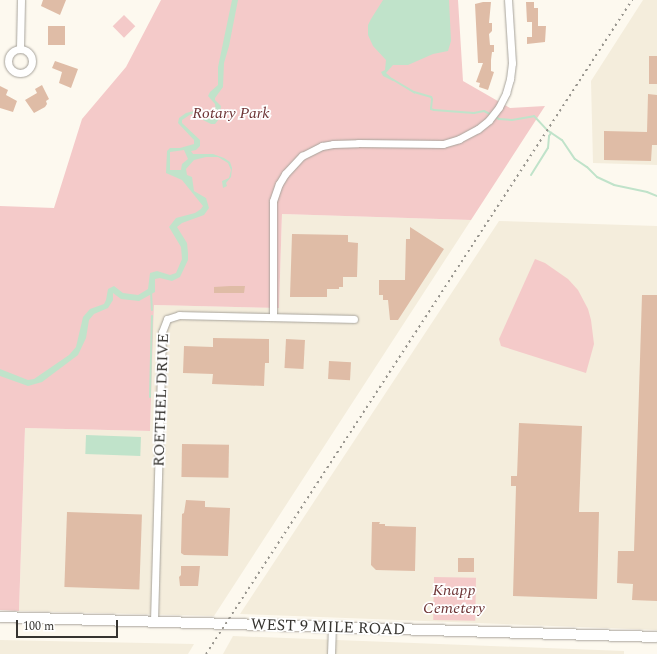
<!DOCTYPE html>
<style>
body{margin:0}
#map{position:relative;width:657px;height:654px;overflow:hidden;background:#fdf9ef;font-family:Spectral,serif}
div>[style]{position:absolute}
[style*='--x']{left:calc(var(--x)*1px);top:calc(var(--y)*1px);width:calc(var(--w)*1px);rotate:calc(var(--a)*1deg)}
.built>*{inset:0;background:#f4eddc}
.green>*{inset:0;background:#f4cac9;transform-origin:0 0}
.water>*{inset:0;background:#c0e3ca;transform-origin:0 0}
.stream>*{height:2px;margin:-1px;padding:0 1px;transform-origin:1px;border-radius:1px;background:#c0e3ca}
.building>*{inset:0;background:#dfbca6;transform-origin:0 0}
.roads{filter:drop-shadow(0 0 1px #a7a39b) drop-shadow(0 0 1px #a7a39b)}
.street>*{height:7px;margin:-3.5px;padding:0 3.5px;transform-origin:3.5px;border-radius:3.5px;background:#fff}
.street>.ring{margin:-3.5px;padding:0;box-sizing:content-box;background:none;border:7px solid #fff;border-radius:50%}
.secondary>*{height:10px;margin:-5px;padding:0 5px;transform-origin:5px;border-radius:5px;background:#fff}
.rail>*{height:2px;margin-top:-1px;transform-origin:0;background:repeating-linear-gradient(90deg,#98958e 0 2px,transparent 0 6px)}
span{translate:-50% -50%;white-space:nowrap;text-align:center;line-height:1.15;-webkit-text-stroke:3.5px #fff;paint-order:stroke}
.park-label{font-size:16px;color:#6e3536;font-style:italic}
.street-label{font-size:16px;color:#363430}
.scale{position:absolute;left:16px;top:620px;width:102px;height:18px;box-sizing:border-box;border:2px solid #363430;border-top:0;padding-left:5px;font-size:12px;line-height:14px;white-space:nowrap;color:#363430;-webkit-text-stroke:3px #fff;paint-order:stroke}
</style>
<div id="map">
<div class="built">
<div style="clip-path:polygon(643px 0,657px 0,657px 165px,593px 163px,591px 81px)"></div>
<div style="clip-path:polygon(282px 214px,471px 220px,214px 616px,19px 611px,25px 428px,150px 431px,154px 305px,279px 308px)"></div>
<div style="clip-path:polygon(499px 221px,657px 226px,657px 630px,240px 614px)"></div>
<div style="clip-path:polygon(233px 636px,624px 651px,624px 654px,223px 654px)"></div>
<div style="clip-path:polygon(0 640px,194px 644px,188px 654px,0 654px)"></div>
</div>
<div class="green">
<div style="clip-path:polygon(161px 0,458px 0,463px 81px,510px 108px,545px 106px,471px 220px,282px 214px,279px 308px,154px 305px,150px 431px,25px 428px,19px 611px,0 610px,0 206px,54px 208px,82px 119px,126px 67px)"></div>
<div style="left:124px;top:15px;width:16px;height:16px;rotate:45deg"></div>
<div style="clip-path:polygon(535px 259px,545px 263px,568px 279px,578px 290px,588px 309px,591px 320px,594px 344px,586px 373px,501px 346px,499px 339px)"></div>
<div style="left:434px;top:577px;width:42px;height:43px;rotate:1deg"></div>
</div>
<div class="water">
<div style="clip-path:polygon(evenodd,232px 0,238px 0,229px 46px,224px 63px,223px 87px,215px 98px,215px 100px,221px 106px,219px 119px,215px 124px,211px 124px,191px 114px,182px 120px,182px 123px,200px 140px,200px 146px,196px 150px,191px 151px,193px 154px,213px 154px,224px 158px,230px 162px,232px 168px,231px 177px,226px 183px,227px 186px,223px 188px,222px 181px,229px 178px,231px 170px,228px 163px,218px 157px,206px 157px,194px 160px,186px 169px,187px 175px,192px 177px,194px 191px,206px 198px,209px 208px,204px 215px,182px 223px,177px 227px,187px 243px,188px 253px,188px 260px,180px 277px,172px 281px,160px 278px,155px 279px,155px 292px,139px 301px,121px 299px,113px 293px,113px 300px,108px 308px,94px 314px,89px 320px,86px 338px,78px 355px,42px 382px,28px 386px,0 376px,0 369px,28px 380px,34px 379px,69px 355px,76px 347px,83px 317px,90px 309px,104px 304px,106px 300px,108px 289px,114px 286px,123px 293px,138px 295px,148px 289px,150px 273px,157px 271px,170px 275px,176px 273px,182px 259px,181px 247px,169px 227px,176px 218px,195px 213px,201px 209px,203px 206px,182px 180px,166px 173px,167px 151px,170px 148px,180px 148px,194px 144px,194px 140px,178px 123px,179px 118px,186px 113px,194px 111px,212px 118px,216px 116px,215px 104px,208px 96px,210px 92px,218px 85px,218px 67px,232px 0,184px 150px,188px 159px,182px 164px,181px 170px,170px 170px,170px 152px,184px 150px)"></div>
<div style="clip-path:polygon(383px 0,449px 0,451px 41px,448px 51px,433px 54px,408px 65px,393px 65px,386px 73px,394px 80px,393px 81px,383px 76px,381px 72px,385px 70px,386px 60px,373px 46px,368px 35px,368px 25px,371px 19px)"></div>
<div style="left:86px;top:435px;width:55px;height:19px;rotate:2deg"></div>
</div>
<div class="stream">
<div style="--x:392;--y:79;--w:26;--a:31"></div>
<div style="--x:414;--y:92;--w:18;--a:16"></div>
<div style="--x:431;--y:97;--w:2;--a:63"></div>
<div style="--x:432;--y:99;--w:10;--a:96"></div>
<div style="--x:431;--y:109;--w:3;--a:18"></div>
<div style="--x:434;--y:110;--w:40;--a:4.3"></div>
<div style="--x:474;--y:113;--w:10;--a:-11"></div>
<div style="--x:484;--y:111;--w:7;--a:27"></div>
<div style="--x:494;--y:116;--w:6;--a:31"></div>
<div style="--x:499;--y:119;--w:13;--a:4"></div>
<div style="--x:512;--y:120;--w:22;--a:-10"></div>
<div style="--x:534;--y:116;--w:19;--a:47"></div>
<div style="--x:547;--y:130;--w:18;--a:34"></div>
<div style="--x:562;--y:140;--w:23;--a:56"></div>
<div style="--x:575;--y:159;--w:14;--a:34"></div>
<div style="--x:587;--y:167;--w:14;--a:45"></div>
<div style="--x:597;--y:177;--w:19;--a:25"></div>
<div style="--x:614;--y:185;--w:34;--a:12"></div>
<div style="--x:647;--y:192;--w:11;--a:22"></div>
<div style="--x:531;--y:175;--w:32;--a:-58"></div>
<div style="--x:548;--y:148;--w:12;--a:-85"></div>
<div style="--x:549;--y:136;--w:4;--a:-56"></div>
<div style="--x:151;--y:292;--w:18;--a:87"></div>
<div style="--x:150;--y:397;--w:81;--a:-88.6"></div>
</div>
<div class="building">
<div style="clip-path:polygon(43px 0,66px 0,60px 15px,41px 6px)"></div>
<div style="clip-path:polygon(483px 2px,491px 2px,489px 23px,492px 23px,492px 31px,489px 34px,490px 45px,494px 45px,494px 52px,492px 52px,491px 60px,491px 71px,494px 72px,488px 90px,479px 87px,480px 83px,476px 82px,483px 63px,478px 63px,475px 4px)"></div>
<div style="clip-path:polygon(526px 2px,534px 2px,534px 8px,538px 8px,538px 26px,546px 26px,545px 42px,527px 44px,527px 37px,532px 37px,532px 22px,527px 22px)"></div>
<div style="left:48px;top:26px;width:17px;height:19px"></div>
<div style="left:649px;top:56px;width:8px;height:28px"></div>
<div style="clip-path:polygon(55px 61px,78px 69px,71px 88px,59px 83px,62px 72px,52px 68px)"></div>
<div style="clip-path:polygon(42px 85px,49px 99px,46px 101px,47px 104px,45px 107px,34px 113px,25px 100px,37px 93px,35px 89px)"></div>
<div style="clip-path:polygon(0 86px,8px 90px,6px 95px,17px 101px,13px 112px,0 108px)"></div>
<div style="clip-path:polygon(648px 94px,657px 95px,657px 145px,652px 145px,651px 161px,604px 160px,604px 131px,647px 132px)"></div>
<div style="clip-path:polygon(410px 227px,444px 249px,398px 320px,390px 320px,388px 300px,383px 300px,383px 295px,379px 295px,379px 280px,405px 280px,406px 239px,410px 239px)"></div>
<div style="clip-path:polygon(292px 234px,348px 235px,348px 242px,358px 243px,357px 277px,343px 277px,343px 287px,339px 287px,339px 289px,327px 289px,327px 297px,290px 297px)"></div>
<div style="clip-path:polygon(230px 286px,245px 286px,244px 293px,214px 293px,214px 287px)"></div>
<div style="clip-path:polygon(642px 295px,657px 295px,657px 601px,632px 600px,633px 584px,617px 583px,618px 551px,634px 551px)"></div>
<div style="clip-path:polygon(213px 338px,269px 339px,269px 363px,265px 363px,264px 386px,212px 384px,213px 374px,183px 373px,184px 346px,213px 347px)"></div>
<div style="left:286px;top:339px;width:19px;height:29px;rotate:3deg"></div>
<div style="left:329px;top:361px;width:22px;height:18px;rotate:3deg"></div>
<div style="clip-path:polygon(519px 423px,582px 426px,579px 512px,599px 512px,597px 599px,513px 596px,516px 486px,511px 486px,511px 476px,517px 476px)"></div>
<div style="left:182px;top:444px;width:47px;height:33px;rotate:1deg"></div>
<div style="clip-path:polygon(186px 500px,205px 501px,205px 507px,230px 508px,228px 556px,184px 555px,181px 553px,182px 514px,184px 513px)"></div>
<div style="left:67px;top:512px;width:75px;height:75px;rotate:2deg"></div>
<div style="clip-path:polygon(372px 522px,380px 522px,379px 524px,385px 524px,385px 526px,416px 527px,415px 571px,376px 570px,371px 565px)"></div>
<div style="left:458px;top:558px;width:16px;height:14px"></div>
<div style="clip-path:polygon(181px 566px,200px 566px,198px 586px,180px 586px,179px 577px,181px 575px)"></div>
</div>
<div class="roads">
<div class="street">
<div style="--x:20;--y:48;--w:48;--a:-88.8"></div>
<div class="ring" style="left:8px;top:49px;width:17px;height:17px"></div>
<div style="--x:273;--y:317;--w:116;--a:-90"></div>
<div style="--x:273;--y:201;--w:18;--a:-71"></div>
<div style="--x:279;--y:184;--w:12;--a:-59"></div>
<div style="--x:285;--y:174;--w:25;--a:-47"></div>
<div style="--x:302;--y:156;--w:22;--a:-27"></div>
<div style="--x:322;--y:146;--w:11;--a:-10"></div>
<div style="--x:333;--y:144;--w:25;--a:-2"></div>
<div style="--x:358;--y:143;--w:85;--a:0.7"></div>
<div style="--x:443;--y:144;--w:17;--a:-17"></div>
<div style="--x:459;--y:139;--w:21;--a:-28"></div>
<div style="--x:478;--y:129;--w:14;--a:-39"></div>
<div style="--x:489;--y:120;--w:16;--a:-52"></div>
<div style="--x:499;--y:107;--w:16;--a:-63"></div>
<div style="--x:506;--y:93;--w:15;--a:-74"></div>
<div style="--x:510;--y:79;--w:16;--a:-83"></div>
<div style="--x:512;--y:63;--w:63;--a:-93.6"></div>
<div style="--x:154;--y:621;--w:289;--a:-88.4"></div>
<div style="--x:162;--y:332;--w:14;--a:-69"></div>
<div style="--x:167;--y:319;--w:13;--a:-18"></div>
<div style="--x:179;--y:315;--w:175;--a:1.3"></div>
<div style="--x:331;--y:654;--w:26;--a:-88"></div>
</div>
<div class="secondary">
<div style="--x:0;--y:617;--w:657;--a:1.74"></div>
</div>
</div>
<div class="rail">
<div style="--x:206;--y:654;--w:781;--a:-56.92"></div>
</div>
<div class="park-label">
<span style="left:231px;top:113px">Rotary Park</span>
<span style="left:454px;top:599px">Knapp<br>Cemetery</span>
</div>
<div class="street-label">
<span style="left:161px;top:400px;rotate:-88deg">ROETHEL DRIVE</span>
<span style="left:328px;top:627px;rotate:2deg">WEST 9 MILE ROAD</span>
</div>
<div class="scale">100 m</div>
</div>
